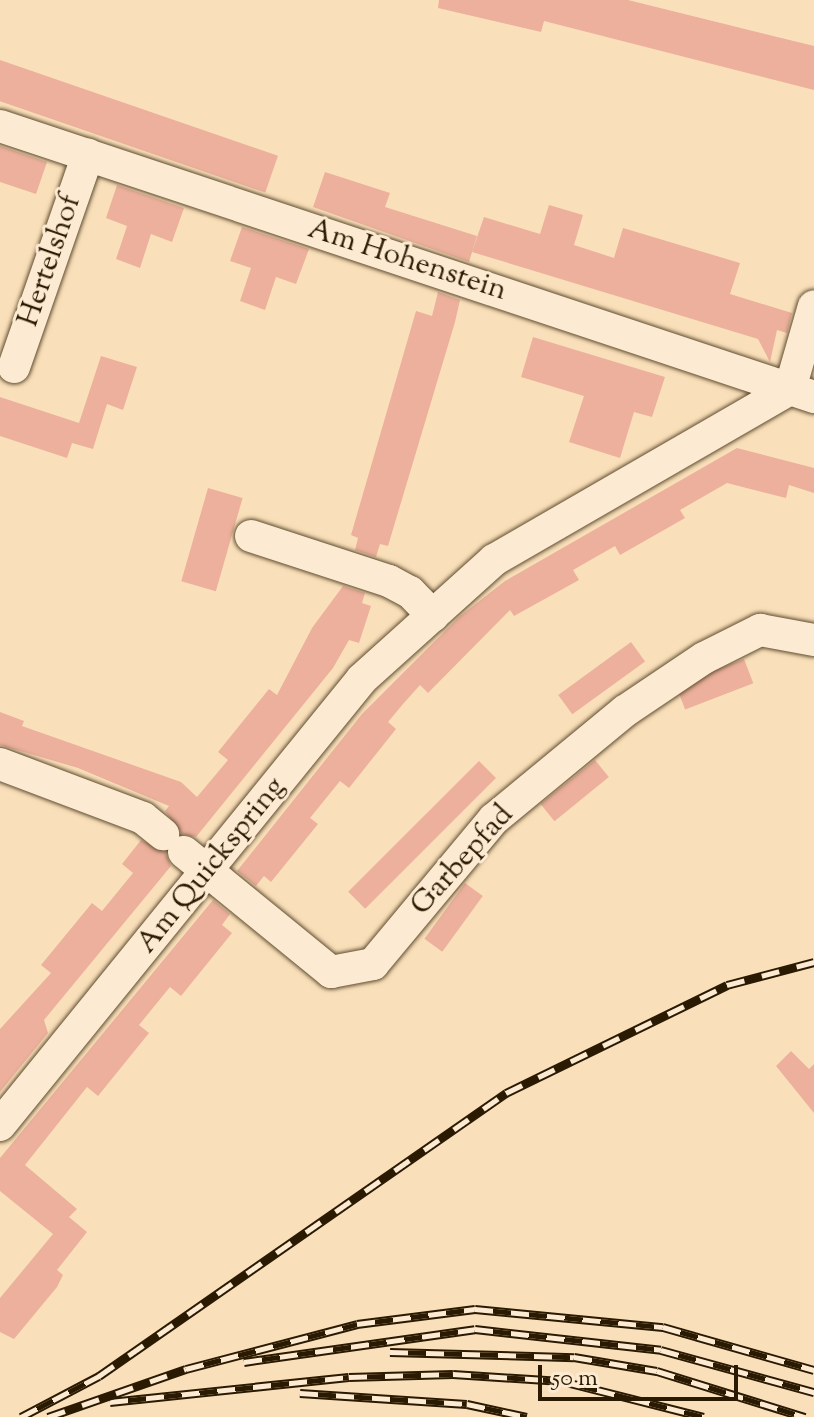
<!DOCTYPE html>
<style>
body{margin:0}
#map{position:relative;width:814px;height:1417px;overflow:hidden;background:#fae0ba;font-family:"Sorts Mill Goudy",serif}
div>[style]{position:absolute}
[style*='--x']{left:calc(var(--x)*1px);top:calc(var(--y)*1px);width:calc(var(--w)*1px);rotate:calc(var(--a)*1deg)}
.building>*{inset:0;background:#ecb09c;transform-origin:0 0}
.roads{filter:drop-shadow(0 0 2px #5f4c30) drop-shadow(0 0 2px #5f4c30)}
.street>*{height:32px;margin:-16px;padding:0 16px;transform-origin:16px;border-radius:16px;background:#fcebd2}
.rail>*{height:9px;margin-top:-4.5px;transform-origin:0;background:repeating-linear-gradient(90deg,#fcebd2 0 18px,#2b1a02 0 36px);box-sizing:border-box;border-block:2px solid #2b1a02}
span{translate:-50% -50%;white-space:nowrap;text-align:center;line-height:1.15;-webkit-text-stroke:6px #fcebd2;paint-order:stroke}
.street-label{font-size:30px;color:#2b1a02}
.scale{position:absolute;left:538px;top:1365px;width:200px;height:36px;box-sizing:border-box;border:4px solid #2b1a02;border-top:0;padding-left:10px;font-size:24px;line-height:28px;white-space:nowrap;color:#2b1a02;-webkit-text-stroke:6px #fcebd2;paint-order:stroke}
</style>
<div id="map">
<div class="building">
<div style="clip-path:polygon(439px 0,628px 0,814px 46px,814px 90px,544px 21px,541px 32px,438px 8px)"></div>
<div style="left:0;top:60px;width:294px;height:39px;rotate:19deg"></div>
<div style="clip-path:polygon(0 146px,47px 162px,36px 194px,0 182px)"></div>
<div style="clip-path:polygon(325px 172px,390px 193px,385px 207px,477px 236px,469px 262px,313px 207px)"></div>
<div style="clip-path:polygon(117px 185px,184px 208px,172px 242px,151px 234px,140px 268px,116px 259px,127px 226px,106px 218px)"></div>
<div style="clip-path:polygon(549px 205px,583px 215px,574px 245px,614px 258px,623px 228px,740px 263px,730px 294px,792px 313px,787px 333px,777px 330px,770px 362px,758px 339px,472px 252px,484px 217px,540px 234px)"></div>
<div style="clip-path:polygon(242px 227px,309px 249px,296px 284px,276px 277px,265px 310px,240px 301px,251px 268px,230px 261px)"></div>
<div style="clip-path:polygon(438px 292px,460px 300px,455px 322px,388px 546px,380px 544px,376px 557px,355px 550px,358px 538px,351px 535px,416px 311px,432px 316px)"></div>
<div style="clip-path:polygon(533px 337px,665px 377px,652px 417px,634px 412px,620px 458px,569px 442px,584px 396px,521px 377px)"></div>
<div style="clip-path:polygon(101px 356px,137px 367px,123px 410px,107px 404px,93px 449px,72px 443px,67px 458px,0 436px,0 397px,79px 423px)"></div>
<div style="clip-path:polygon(737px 448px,814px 468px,814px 493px,789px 485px,786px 498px,727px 483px,680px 510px,685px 518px,620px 555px,615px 546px,573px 570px,579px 580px,514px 616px,510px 610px,428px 693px,420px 685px,403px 704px,388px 722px,396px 729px,349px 788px,340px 781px,310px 818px,318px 824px,271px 882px,264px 876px,256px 886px,237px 871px,362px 714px,459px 617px,505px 581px)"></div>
<div style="left:208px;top:488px;width:36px;height:97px;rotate:16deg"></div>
<div style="clip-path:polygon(343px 586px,365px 593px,362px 603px,371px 606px,359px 643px,349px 640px,333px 668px,196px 837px,182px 834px,165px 811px,169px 806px,78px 768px,0 745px,0 712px,24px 721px,22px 726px,181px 782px,197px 797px,228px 760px,218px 752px,269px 689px,277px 695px,312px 628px)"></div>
<div style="left:631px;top:642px;width:24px;height:90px;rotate:54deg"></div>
<div style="left:744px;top:659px;width:26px;height:73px;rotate:69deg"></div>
<div style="left:595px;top:760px;width:22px;height:70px;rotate:51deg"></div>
<div style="left:479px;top:761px;width:24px;height:185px;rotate:45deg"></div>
<div style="clip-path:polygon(141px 840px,165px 852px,171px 866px,44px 1020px,48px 1033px,0 1092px,0 1029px,51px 973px,41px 965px,92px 903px,102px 911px,133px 873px,122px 864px)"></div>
<div style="left:465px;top:883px;width:22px;height:69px;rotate:36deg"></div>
<div style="clip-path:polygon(213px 900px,230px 914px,222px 925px,232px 933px,181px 996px,170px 987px,139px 1025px,149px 1033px,98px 1096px,87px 1087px,25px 1165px,77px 1209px,69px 1217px,87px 1232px,57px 1270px,63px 1275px,57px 1287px,14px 1339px,0 1332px,0 1298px,53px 1234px,0 1191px,0 1158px)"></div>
<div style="clip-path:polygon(791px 1051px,809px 1069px,814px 1064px,814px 1113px,776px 1066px)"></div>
</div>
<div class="roads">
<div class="street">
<div style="--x:0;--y:126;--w:858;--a:18.41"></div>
<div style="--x:14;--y:367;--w:225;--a:-70.8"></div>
<div style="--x:251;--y:536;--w:145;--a:18.1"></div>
<div style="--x:389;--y:581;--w:24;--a:28"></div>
<div style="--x:410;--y:592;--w:33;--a:46"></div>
<div style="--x:0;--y:764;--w:153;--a:20.7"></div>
<div style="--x:143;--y:818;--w:26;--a:39"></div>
<div style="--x:184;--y:852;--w:190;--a:39.2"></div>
<div style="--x:331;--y:972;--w:43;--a:-10.8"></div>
<div style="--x:373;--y:964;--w:189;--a:-50.2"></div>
<div style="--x:494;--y:819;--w:170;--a:-39.5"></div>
<div style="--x:625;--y:711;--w:95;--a:-33.9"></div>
<div style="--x:704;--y:658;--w:63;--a:-26.6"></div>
<div style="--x:760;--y:630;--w:55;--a:10.5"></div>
<div style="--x:0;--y:1125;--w:574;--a:-50.94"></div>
<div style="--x:362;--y:679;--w:178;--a:-42"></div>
<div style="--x:494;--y:560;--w:342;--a:-30"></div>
<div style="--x:790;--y:389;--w:86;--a:-73.9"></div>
</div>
</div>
<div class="rail">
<div style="--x:390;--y:1352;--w:184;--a:1.6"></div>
<div style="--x:574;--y:1357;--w:84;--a:9.6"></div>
<div style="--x:657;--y:1371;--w:155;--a:17.3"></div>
<div style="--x:244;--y:1362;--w:233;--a:-8.1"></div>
<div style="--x:475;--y:1329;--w:187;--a:6.4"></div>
<div style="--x:661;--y:1350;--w:159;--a:15.4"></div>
<div style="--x:300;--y:1393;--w:167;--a:3.8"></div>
<div style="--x:467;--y:1404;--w:61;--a:12.2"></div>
<div style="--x:110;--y:1402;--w:240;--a:-6"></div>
<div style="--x:349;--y:1377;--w:104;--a:-1.7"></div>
<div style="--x:453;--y:1374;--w:109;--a:3.7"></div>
<div style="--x:562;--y:1381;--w:146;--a:14.2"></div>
<div style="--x:21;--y:1417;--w:88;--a:-27.7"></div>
<div style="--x:99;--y:1376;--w:496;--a:-34.8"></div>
<div style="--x:506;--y:1093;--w:246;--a:-26"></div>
<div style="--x:727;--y:985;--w:90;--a:-14.8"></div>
<div style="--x:48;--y:1417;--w:146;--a:-19.2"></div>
<div style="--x:186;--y:1369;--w:177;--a:-14.7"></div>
<div style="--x:357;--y:1324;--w:119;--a:-7.2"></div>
<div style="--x:475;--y:1309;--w:189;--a:5.5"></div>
<div style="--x:663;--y:1327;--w:157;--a:15.9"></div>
</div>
<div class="street-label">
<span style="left:51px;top:261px;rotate:-71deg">Hertelshof</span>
<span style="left:407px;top:261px;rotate:18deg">Am Hohenstein</span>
<span style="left:463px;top:861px;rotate:-48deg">Garbepfad</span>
<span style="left:212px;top:866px;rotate:-51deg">Am Quickspring</span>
</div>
<div class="scale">50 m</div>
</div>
